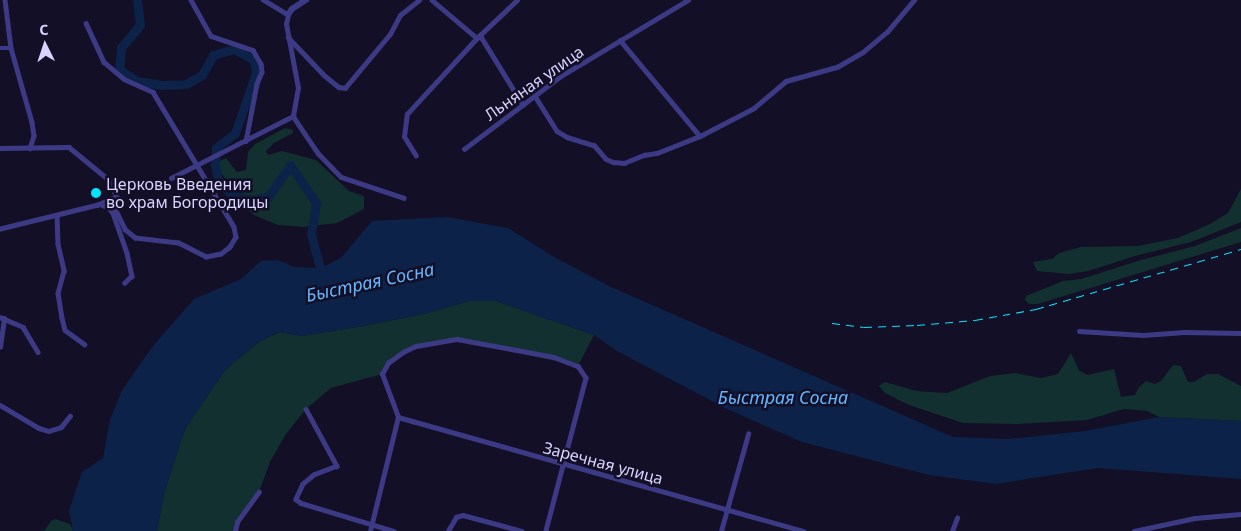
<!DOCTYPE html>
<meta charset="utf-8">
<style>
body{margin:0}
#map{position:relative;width:1241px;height:531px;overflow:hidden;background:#130f26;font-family:"Noto Sans",sans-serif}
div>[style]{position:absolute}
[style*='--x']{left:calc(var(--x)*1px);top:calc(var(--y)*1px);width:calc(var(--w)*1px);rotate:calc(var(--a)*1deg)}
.green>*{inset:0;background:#12302f}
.water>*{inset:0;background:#0c2248}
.river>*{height:9px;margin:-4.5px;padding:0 4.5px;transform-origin:4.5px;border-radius:4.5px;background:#0c2248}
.minor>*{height:4.5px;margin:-2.25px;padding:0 2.25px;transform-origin:2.25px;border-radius:2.25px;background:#3d3a85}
.tertiary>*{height:5.5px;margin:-2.75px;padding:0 2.75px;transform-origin:2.75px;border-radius:2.75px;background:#3d3a85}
.rail>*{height:1px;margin-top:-0.5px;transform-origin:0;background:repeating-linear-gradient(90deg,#00e5ff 0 8px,transparent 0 14px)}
.dots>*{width:14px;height:14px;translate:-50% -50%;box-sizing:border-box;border:2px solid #130f26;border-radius:50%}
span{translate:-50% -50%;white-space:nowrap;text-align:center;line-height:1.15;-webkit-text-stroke:5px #130f26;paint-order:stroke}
.street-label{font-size:16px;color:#d9d4ff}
.poi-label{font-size:16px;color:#d9d4ff}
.left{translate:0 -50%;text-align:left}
.water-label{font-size:18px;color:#62b6ff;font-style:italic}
.north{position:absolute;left:20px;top:20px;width:50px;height:50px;-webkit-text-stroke:4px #130f26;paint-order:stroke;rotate:356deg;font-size:14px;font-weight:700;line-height:20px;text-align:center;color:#d9d4ff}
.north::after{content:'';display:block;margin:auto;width:18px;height:22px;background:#d9d4ff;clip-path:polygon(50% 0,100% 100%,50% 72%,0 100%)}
</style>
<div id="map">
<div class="green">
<div style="clip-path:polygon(285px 128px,293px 130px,293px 133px,274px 143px,266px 151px,268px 155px,282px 151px,316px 160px,349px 191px,364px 196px,364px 209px,337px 223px,303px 227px,278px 225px,254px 215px,244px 205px,234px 187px,228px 183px,220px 171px,220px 161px,226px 158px,237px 172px,246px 170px,248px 152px,255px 144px)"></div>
<div style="clip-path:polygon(1241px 189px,1241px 222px,1191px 242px,1135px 256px,1088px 271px,1069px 274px,1037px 271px,1033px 262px,1052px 259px,1059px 253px,1081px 247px,1138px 246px,1178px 238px,1210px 224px,1228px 213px)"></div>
<div style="clip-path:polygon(1241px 228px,1241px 242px,1038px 304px,1029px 304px,1025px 300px,1026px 296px,1063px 281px,1081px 279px,1141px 260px,1195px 246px)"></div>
<div style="clip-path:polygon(469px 301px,496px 301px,594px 335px,578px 366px,457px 339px,416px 346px,388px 363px,382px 374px,331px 388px,306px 409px,286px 434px,270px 462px,259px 492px,237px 522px,235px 531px,157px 531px,164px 493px,185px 429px,225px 370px,260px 341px,280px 332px,302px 336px,363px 326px,428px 313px)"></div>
<div style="clip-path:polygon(1071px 353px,1079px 370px,1087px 375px,1114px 369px,1121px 397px,1135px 395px,1139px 387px,1146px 381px,1155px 384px,1161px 381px,1173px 365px,1181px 366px,1188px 382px,1194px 382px,1207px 374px,1218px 374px,1241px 386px,1241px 421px,1159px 417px,1147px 411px,1124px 409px,1087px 420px,1017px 424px,963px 423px,909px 405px,885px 393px,879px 386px,885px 382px,916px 391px,947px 393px,990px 376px,1015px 373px,1041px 378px,1058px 374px)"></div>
<div style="clip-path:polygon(55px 519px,70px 524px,73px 531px,44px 531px,51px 521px)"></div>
</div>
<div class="water">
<div style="clip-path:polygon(447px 217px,508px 228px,554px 257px,611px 287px,953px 437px,1009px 439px,1085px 431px,1159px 417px,1241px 421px,1241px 479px,1098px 468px,996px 484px,929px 475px,802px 442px,727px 409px,617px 351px,594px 335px,496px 301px,469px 301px,428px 313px,363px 326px,302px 336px,280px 332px,260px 341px,225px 370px,185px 429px,164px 493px,157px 531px,73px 531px,69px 511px,82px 472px,103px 458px,110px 420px,122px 390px,153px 346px,194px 299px,241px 279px,261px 261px,278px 260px,294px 267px,321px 268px,341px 258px,372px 221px)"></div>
</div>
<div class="river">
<div style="--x:137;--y:0;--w:25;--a:83"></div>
<div style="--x:140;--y:25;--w:30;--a:130"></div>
<div style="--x:121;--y:48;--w:21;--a:95"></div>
<div style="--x:119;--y:69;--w:22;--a:34"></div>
<div style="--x:137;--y:81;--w:24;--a:9"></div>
<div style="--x:161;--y:85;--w:25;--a:-2"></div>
<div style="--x:186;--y:84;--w:18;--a:-29"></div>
<div style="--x:202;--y:75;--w:23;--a:-61"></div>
<div style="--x:213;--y:55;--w:22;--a:-16"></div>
<div style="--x:234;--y:49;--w:23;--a:29"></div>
<div style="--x:254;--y:60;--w:13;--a:81"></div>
<div style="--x:256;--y:73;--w:64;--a:109.3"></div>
<div style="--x:235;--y:133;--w:24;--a:142"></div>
<div style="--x:216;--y:148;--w:17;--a:93"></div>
<div style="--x:215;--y:165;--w:16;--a:79"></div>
<div style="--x:218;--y:181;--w:20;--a:45"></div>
<div style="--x:232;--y:195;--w:20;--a:15"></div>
<div style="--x:251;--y:200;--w:17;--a:-10"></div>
<div style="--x:268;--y:197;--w:39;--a:-55"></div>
<div style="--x:290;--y:165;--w:46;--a:55.6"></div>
<div style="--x:316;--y:203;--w:31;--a:99"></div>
<div style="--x:311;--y:234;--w:47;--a:75.1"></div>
</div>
<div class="minor">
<div style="--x:5;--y:0;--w:48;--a:82.9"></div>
<div style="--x:11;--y:48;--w:77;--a:74.2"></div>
<div style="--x:32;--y:122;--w:14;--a:82"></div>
<div style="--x:34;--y:136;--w:13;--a:108"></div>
<div style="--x:191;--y:0;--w:41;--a:60.9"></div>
<div style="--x:211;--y:36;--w:44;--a:18.4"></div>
<div style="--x:253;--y:50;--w:16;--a:60"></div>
<div style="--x:261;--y:64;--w:8;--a:83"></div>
<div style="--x:262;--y:72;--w:13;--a:113"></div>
<div style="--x:257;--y:84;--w:58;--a:100.9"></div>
<div style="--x:432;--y:0;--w:59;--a:40.2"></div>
<div style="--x:86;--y:23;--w:43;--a:65.2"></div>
<div style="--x:104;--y:62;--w:26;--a:40"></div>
<div style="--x:124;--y:79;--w:32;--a:24"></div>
<div style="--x:153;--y:92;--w:157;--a:59"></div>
<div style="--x:234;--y:227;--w:10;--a:79"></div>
<div style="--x:236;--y:237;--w:12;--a:121"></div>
<div style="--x:230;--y:247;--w:11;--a:142"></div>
<div style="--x:221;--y:254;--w:15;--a:169"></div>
<div style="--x:206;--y:257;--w:31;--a:-153"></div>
<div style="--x:178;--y:243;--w:43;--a:-173.4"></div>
<div style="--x:135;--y:238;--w:13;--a:-141"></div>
<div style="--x:125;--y:230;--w:32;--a:-116"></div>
<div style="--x:480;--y:35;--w:82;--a:58.4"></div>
<div style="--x:288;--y:37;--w:52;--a:46.5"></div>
<div style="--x:324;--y:75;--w:19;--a:39"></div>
<div style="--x:339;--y:87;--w:6;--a:9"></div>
<div style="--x:345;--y:88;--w:70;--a:-50.2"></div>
<div style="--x:390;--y:34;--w:21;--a:-62"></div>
<div style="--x:400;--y:15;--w:24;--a:-38"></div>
<div style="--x:620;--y:40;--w:125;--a:50.2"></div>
<div style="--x:700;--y:136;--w:61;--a:-27.4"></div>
<div style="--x:754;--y:108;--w:42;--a:-40.2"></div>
<div style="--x:786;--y:81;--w:53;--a:-15.4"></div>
<div style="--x:837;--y:67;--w:30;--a:-30"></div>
<div style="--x:863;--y:52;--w:31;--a:-40"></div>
<div style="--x:887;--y:32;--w:42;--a:-49.8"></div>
<div style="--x:0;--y:48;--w:11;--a:0"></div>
<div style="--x:535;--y:96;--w:41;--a:57.8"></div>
<div style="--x:557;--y:131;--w:12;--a:31"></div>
<div style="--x:567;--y:137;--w:28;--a:17"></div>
<div style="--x:594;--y:145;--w:18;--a:49"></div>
<div style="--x:606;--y:159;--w:8;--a:23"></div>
<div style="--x:613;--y:162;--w:11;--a:5"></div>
<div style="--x:624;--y:163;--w:22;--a:-22"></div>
<div style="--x:644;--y:155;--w:13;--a:-9"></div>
<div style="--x:657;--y:153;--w:46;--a:-21.6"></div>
<div style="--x:293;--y:116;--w:45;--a:56"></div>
<div style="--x:318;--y:153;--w:33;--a:46"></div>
<div style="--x:341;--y:177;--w:66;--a:18.4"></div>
<div style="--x:0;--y:148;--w:69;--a:-0.8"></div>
<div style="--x:69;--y:147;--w:50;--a:39.4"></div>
<div style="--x:108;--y:179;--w:20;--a:63"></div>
<div style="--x:117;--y:197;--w:21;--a:157"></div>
<div style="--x:98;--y:205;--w:101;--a:166.2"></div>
<div style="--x:464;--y:149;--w:121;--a:-37"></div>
<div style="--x:561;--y:76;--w:148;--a:-30.9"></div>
<div style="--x:416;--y:156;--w:22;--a:-122"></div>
<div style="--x:404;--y:137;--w:23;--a:-83"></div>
<div style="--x:407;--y:114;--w:103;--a:-47.4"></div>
<div style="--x:477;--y:38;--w:55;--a:-43.5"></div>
<div style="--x:171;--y:178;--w:137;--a:-26.9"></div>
<div style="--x:293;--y:116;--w:28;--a:-80"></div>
<div style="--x:298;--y:88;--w:65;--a:-100.6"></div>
<div style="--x:286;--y:24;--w:9;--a:-77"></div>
<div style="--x:288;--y:15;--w:29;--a:-149"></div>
<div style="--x:102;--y:205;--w:8;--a:23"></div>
<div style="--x:109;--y:208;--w:6;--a:51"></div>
<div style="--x:113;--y:213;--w:42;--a:70.7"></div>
<div style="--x:127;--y:253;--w:24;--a:78"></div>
<div style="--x:132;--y:276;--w:10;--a:135"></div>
<div style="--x:57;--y:215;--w:29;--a:88"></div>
<div style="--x:58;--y:244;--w:28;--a:77"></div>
<div style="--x:64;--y:271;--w:23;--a:105"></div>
<div style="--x:58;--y:293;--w:25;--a:81"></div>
<div style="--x:62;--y:318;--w:12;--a:76"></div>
<div style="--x:65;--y:330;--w:24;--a:36"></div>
<div style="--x:0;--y:317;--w:25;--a:23"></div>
<div style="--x:23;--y:327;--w:29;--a:59"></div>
<div style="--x:1079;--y:331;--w:64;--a:3.6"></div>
<div style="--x:1143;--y:335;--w:41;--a:-4.2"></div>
<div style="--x:1184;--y:332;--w:57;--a:1"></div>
<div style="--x:0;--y:347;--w:29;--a:-82"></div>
<div style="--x:0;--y:405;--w:45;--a:30.5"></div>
<div style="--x:39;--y:428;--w:10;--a:17"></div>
<div style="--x:49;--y:431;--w:13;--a:-18"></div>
<div style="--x:61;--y:427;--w:14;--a:-51"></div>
<div style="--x:306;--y:409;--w:65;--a:61.5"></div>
<div style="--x:337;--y:466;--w:25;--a:159"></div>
<div style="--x:314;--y:475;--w:14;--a:141"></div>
<div style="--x:303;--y:484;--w:17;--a:115"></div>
<div style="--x:296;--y:499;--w:6;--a:39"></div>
<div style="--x:301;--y:503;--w:97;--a:16.8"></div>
<div style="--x:398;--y:417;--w:421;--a:15.7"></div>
<div style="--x:235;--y:531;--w:9;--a:-77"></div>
<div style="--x:237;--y:522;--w:37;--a:-54"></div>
<div style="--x:370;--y:531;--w:117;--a:-76.2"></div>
<div style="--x:398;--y:417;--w:46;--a:-110.4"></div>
<div style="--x:382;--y:374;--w:13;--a:-61"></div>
<div style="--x:388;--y:363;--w:19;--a:-36"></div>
<div style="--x:403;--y:352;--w:14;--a:-25"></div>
<div style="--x:416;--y:346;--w:42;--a:-9.7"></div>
<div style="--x:457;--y:339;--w:99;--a:10.5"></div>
<div style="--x:554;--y:357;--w:26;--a:21"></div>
<div style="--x:578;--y:366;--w:14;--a:56"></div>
<div style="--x:586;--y:378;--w:158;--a:104.7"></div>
<div style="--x:448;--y:531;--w:16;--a:-60"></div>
<div style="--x:456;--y:517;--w:7;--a:-16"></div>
<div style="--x:463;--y:515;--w:61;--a:15.2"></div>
<div style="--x:721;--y:531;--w:101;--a:-74.4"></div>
<div style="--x:952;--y:531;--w:14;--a:-69"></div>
<div style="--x:1134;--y:531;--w:62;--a:-12"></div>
<div style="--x:1195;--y:518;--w:46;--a:-5"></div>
</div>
<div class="tertiary">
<div style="--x:288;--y:15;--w:7;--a:-56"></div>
<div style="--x:292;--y:9;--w:17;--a:-33"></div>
</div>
<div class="rail">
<div style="--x:832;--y:323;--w:32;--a:7"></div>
<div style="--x:864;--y:327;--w:53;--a:-2.2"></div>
<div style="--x:917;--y:325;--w:58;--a:-4.9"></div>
<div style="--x:975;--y:320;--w:62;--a:-10.2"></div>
<div style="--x:1036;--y:309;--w:214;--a:-16.3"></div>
</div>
<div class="dots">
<div style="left:96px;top:193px;background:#00e5ff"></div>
</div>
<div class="street-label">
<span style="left:534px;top:83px;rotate:-35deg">Льняная улица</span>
<span style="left:603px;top:463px;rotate:15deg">Заречная улица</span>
</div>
<div class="poi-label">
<span class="left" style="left:106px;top:193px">Церковь Введения<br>во храм Богородицы</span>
</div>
<div class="water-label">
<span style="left:370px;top:282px;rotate:-12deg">Быстрая Сосна</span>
<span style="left:783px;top:397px">Быстрая Сосна</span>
</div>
<div class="north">С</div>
</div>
